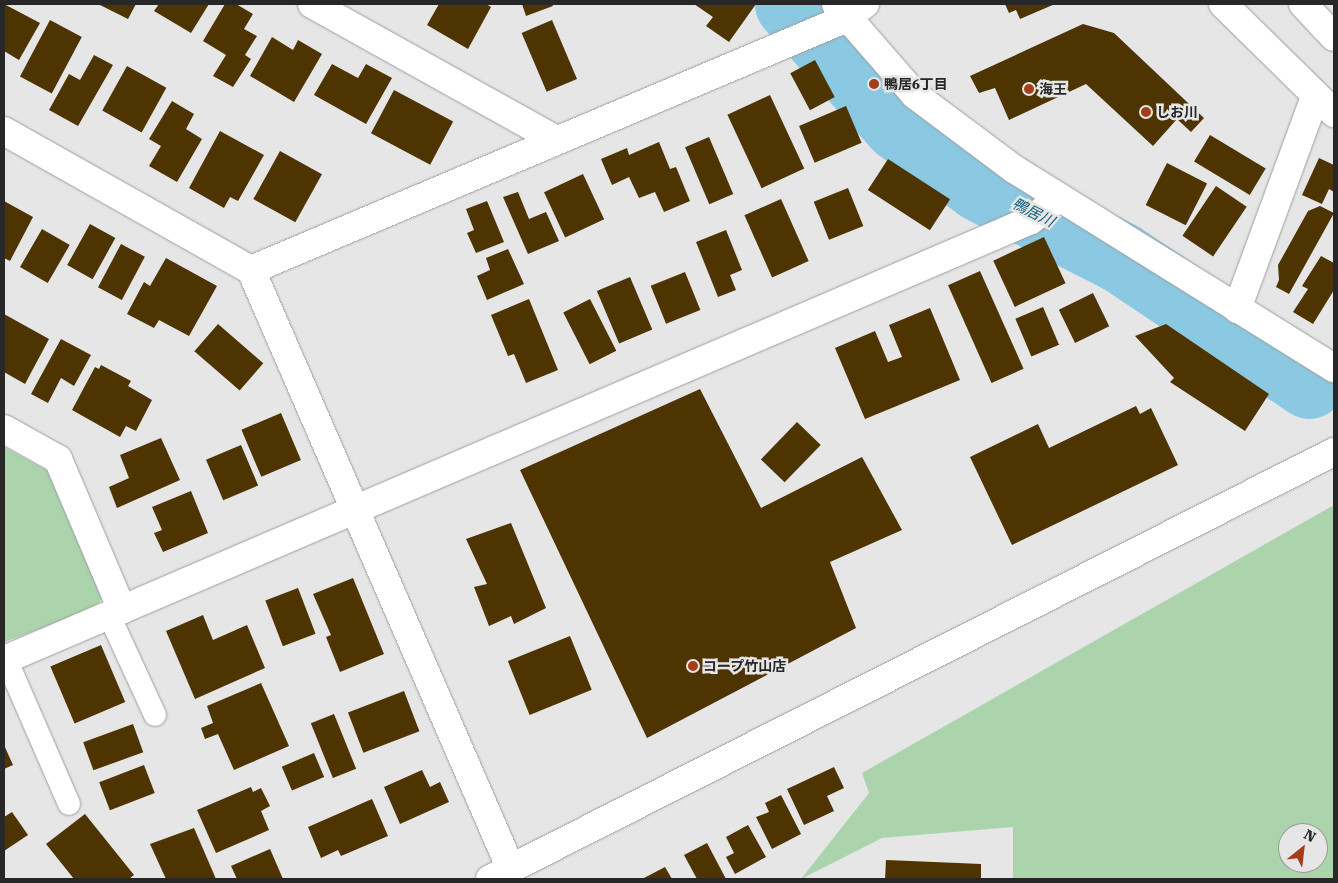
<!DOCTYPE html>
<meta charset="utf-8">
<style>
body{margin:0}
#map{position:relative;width:1338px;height:883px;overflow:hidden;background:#e6e6e7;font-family:"Roboto Serif","Noto Sans JP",serif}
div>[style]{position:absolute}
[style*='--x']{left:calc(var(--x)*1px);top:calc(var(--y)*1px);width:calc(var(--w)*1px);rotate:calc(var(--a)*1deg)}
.green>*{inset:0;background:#abd4ad}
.river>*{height:71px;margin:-35.5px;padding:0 35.5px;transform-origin:35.5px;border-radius:35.5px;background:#8bc8e1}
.building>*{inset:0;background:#4d3400;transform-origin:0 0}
.roads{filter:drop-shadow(0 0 1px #9d9e9f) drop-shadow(0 0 1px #9d9e9f)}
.service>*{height:22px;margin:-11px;padding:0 11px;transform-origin:11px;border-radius:11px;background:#fff}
.minor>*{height:28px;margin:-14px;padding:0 14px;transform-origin:14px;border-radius:14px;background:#fff}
.tertiary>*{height:28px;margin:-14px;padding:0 14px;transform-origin:14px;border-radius:14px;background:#fff}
.dots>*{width:14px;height:14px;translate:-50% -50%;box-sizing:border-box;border:2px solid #e6e6e7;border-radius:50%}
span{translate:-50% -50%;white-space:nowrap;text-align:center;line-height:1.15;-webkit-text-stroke:5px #e6e6e7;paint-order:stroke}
.poi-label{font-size:14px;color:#272728;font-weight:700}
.left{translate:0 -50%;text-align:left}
.water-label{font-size:15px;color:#13617a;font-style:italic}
.frame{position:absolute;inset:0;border:5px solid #272728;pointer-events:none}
.north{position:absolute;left:1278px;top:823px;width:50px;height:50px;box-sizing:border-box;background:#e6e6e7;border:1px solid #9a9a9b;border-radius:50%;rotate:29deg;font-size:14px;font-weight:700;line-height:20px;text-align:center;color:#272728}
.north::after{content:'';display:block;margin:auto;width:18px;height:22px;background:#a43d1a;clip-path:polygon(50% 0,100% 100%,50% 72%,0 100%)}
</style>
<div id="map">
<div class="green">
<div style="clip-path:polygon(4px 447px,50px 472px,106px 592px,95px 609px,4px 642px)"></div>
<div style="clip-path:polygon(evenodd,1334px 505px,1334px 879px,1013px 879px,1013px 827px,882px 838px,801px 879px,869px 793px,862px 773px,1334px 505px,1288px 833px,1318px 833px,1318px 863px,1288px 863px,1288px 833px)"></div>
</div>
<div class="river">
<div style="--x:790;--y:4;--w:162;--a:48.2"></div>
<div style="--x:898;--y:125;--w:102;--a:36.6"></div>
<div style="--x:980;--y:186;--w:157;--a:26.9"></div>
<div style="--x:1120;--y:257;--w:227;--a:33.7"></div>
</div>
<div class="building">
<div style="clip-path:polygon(4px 4px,40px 23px,19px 60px,4px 51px)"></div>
<div style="clip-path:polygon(98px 4px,136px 4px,128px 19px)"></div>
<div style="clip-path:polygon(159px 4px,209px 4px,191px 33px,154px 11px)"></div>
<div style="clip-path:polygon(225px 4px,236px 4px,253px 14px,244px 29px,257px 36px,245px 55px,251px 59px,233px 87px,213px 76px,226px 55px,203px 41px)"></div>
<div style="clip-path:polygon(439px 4px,486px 4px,491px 7px,468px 49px,427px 25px)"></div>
<div style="clip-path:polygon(522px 4px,552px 4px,553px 6px,526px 16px)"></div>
<div style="clip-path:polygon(694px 4px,756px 4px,729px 42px,706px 26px,713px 17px)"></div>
<div style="clip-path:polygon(1005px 4px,1055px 4px,1020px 19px,1016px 10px,1009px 13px)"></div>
<div style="left:50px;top:20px;width:36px;height:64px;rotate:28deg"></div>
<div style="left:552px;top:20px;width:64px;height:33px;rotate:67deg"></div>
<div style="clip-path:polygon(1083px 24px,1114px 33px,1204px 118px,1191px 132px,1177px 119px,1153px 146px,1086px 84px,1009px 120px,995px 88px,979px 93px,970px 76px)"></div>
<div style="clip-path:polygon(272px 37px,293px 50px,298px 40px,322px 54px,294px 102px,250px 76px)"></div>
<div style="clip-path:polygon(94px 55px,113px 65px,78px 126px,49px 110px,69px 74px,80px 80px)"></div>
<div style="left:815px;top:60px;width:42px;height:28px;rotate:62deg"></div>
<div style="clip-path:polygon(332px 64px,358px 78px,366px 64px,392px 78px,366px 124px,314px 95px)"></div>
<div style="left:127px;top:66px;width:45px;height:51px;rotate:29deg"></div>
<div style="left:394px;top:90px;width:67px;height:49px;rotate:28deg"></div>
<div style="left:770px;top:95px;width:81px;height:47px;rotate:65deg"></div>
<div style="clip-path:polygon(172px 101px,194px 114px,186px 129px,202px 139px,177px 182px,149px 166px,161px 146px,149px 139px)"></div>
<div style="left:846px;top:106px;width:40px;height:51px;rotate:67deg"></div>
<div style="clip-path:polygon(220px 131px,264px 155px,238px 201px,230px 197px,224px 208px,189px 188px)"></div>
<div style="left:1210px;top:135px;width:65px;height:31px;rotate:31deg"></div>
<div style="left:709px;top:137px;width:62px;height:26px;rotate:67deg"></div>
<div style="clip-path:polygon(659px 142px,670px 169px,676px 167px,690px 201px,664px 212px,655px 192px,639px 198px,629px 177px,612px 185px,601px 159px,627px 148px,629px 155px)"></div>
<div style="left:280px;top:151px;width:48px;height:55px;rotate:29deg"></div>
<div style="clip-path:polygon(1319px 158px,1334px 165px,1334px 192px,1329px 189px,1322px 204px,1302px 195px)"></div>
<div style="left:888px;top:159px;width:74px;height:37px;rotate:33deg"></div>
<div style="left:1167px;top:163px;width:45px;height:47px;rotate:27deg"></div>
<div style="left:583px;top:174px;width:50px;height:43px;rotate:65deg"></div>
<div style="left:1216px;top:186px;width:37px;height:60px;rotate:34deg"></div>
<div style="left:848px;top:188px;width:41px;height:37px;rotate:68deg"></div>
<div style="clip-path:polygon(518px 192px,529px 219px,546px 212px,559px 241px,528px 254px,503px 197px)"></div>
<div style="left:781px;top:199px;width:68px;height:40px;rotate:66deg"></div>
<div style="clip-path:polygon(4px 201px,33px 217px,10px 261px,4px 258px)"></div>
<div style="clip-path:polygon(487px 201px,504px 242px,476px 253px,467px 233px,474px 230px,466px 209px)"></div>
<div style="clip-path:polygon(1320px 206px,1334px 213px,1289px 294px,1276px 287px,1279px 280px,1278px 265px,1308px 211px)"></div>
<div style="left:90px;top:224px;width:29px;height:47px;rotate:29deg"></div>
<div style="left:42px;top:229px;width:32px;height:44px;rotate:30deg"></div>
<div style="clip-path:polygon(726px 230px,742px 270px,730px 275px,736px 290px,718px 297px,696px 242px)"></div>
<div style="left:1044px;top:237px;width:51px;height:56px;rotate:65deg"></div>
<div style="left:121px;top:244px;width:27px;height:49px;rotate:28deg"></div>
<div style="clip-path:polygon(508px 249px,524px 284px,487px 300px,477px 276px,490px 270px,486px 258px)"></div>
<div style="clip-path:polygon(1321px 256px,1334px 263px,1334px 290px,1313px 324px,1293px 312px,1308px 289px,1302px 286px)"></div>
<div style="clip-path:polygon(166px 258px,217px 286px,189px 336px,159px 320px,154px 328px,127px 314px,144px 282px,150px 286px)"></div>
<div style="left:980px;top:271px;width:107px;height:35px;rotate:66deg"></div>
<div style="left:685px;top:272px;width:41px;height:37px;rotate:68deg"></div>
<div style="left:630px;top:277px;width:57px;height:36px;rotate:67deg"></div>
<div style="left:1093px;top:293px;width:37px;height:38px;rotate:64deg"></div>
<div style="clip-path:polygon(529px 299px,558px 370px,526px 383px,514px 354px,508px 356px,491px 315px)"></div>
<div style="left:590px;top:299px;width:58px;height:30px;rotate:63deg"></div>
<div style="left:1043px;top:307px;width:41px;height:30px;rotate:67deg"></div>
<div style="clip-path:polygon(930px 308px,960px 380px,865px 419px,835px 348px,875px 331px,888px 362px,902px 357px,889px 325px)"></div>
<div style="clip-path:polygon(4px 314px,49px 339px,25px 384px,4px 372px)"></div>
<div style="left:218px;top:324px;width:60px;height:36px;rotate:41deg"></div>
<div style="clip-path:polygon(1166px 324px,1269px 394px,1245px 431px,1170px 382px,1174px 378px,1135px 336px)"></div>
<div style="clip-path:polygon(61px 339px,91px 355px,74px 386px,61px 378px,48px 403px,31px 394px)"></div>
<div style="clip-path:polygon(101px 365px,131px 381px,128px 386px,152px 400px,136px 431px,126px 426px,120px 437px,72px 410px,95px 367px,99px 369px)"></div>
<div style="clip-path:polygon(700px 389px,761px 508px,862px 457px,902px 530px,830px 562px,856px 628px,647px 738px,520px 470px)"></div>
<div style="clip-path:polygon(1136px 406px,1140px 414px,1151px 408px,1178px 465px,1012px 545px,970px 457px,1038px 424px,1049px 448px)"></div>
<div style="left:281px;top:413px;width:51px;height:43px;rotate:67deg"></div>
<div style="left:797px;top:422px;width:33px;height:52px;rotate:44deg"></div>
<div style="clip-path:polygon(161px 438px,180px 480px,117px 508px,109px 487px,129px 478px,120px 455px)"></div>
<div style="left:241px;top:445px;width:44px;height:38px;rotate:67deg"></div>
<div style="clip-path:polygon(191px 491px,208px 533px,163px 552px,154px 533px,162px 530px,152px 507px)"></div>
<div style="clip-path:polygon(511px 523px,546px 608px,514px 624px,511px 616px,489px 626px,474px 587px,487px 584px,466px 539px)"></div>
<div style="clip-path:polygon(353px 578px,384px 654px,340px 672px,326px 637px,331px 635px,313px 594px)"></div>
<div style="left:298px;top:588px;width:49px;height:35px;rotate:69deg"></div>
<div style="clip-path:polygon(203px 615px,213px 640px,247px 625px,265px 668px,195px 699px,166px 631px)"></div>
<div style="left:570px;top:636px;width:58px;height:67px;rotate:68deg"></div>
<div style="left:101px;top:645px;width:62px;height:55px;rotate:67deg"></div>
<div style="clip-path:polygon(261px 683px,289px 746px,234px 770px,218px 734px,205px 739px,201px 728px,213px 723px,207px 706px)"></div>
<div style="left:404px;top:691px;width:43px;height:60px;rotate:69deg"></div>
<div style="left:334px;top:714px;width:59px;height:25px;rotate:68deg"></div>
<div style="left:133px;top:724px;width:30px;height:53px;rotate:70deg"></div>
<div style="clip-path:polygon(4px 745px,13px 765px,4px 769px)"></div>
<div style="left:314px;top:753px;width:26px;height:35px;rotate:67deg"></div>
<div style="left:144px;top:765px;width:30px;height:48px;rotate:69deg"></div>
<div style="clip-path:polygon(834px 767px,844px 788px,827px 796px,834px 811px,804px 825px,787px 789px)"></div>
<div style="clip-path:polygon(422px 770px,430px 787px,440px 782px,449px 802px,400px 824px,384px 787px)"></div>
<div style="clip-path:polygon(251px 787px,253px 792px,261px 788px,270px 806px,261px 811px,269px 830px,216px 853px,197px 810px)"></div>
<div style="clip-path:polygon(781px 795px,801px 834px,772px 849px,756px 817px,769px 812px,765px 803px)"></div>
<div style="clip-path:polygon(372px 799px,388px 836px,341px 856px,338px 850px,321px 858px,308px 827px)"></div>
<div style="clip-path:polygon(12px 812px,28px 835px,4px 851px,4px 817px)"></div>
<div style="clip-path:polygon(85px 814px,134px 875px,129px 879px,74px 879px,46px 844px)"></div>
<div style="clip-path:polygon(748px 825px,766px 857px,735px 874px,726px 857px,734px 853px,726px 837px)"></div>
<div style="clip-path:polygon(194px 828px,216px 879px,166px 879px,150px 844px)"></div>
<div style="clip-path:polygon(707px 843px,726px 879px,697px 879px,684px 855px)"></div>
<div style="clip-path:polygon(270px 849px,283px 879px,237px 879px,231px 866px)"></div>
<div style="clip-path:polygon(886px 860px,981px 864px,981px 879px,885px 879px)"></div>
<div style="clip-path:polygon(665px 867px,672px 879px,642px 879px)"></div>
</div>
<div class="roads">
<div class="service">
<div style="--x:109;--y:615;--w:110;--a:65.3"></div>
<div style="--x:6;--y:659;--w:158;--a:66.5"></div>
</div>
<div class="minor">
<div style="--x:312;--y:4;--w:279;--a:29.1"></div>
<div style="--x:4;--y:131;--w:283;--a:29.4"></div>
<div style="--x:251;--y:270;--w:653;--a:66.54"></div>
<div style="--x:251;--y:270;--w:647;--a:-22.92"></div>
<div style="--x:847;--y:18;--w:23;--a:-38"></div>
<div style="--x:1237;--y:309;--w:226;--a:-69.8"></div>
<div style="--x:4;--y:429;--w:62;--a:29.1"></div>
<div style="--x:58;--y:459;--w:164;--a:67"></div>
<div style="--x:4;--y:660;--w:1117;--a:-23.19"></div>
<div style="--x:1031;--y:220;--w:35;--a:-39"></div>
</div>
<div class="tertiary">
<div style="--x:836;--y:4;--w:121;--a:49"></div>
<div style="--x:915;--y:95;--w:124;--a:36.8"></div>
<div style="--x:1014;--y:169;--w:377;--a:31.9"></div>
<div style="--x:1223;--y:4;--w:156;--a:44.5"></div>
<div style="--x:1303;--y:4;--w:45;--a:46.8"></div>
<div style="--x:490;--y:879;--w:946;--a:-26.84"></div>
</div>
</div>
<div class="dots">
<div style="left:874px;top:84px;background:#a43d1a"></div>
<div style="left:1029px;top:89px;background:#a43d1a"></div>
<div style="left:1146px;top:112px;background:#a43d1a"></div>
<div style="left:693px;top:666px;background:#a43d1a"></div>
</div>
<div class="poi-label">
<span class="left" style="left:884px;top:84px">鴨居6丁目</span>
<span class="left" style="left:1039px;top:89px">海王</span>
<span class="left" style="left:1156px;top:112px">しお川</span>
<span class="left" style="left:703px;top:666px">コープ竹山店</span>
</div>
<div class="water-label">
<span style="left:1033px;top:213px;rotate:27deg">鴨居川</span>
</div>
<div class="frame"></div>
<div class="north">N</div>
</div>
